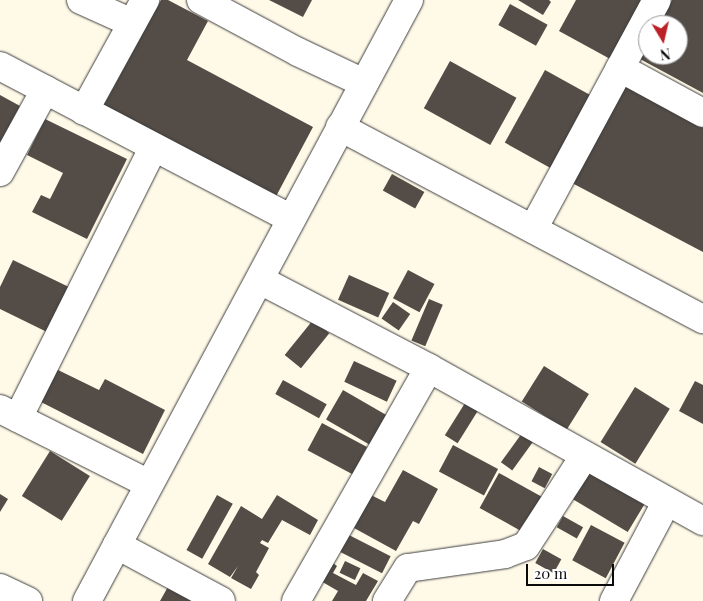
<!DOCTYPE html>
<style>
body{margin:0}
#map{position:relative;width:703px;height:601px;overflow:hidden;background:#fffae8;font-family:"Playfair Display",serif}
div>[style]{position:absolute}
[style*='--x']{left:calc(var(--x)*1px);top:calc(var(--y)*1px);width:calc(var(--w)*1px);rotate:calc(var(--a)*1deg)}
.building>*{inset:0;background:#534c47;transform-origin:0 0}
.roads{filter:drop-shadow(0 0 1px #3d3d3d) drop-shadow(0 0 1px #3d3d3d)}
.minor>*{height:28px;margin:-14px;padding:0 14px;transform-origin:14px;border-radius:14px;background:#fff}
span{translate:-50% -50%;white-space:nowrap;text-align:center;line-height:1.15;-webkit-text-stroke:5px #fff;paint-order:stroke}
.north{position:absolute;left:638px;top:15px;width:50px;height:50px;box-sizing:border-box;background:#fff;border:1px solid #9d9d9d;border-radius:50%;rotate:171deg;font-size:14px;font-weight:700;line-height:20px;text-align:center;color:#0a0a0a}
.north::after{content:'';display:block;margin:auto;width:18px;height:22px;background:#bd2027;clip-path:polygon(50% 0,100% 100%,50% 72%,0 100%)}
.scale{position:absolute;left:526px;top:564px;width:88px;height:22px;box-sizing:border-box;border:2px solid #0a0a0a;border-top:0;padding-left:6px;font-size:15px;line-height:18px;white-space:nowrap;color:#0a0a0a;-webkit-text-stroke:4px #fff;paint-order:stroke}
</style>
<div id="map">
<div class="building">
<div style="clip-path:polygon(161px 0,168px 0,208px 21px,187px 60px,313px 127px,273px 202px,101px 110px)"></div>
<div style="clip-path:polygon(269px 0,312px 0,303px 17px)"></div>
<div style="clip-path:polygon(518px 0,549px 0,551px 2px,543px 15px)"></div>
<div style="clip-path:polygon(576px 0,645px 0,612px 60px,559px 31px)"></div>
<div style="clip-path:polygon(672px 0,703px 0,703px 93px,640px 59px,648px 44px,648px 55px,678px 55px,678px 25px,658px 25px)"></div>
<div style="left:510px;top:4px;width:43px;height:24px;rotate:29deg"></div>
<div style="left:450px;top:61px;width:76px;height:54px;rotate:29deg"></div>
<div style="left:545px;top:70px;width:62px;height:83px;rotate:29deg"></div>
<div style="clip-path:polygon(624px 84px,703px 125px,703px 252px,572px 183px)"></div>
<div style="clip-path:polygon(0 95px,20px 106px,0 143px)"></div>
<div style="clip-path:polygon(45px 119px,127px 159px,87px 239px,32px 212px,41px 195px,50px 199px,63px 173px,27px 155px)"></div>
<div style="left:392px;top:174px;width:37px;height:19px;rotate:29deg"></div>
<div style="clip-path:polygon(13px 260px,71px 288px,49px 333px,0 309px,0 287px)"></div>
<div style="left:408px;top:270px;width:30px;height:32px;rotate:28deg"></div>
<div style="left:349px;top:275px;width:44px;height:27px;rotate:24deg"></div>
<div style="left:429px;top:299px;width:15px;height:45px;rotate:23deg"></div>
<div style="left:393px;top:302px;width:21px;height:20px;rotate:35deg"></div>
<div style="left:313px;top:320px;width:21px;height:45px;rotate:39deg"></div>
<div style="left:354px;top:361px;width:47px;height:23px;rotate:25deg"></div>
<div style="left:544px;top:366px;width:53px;height:42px;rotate:32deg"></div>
<div style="clip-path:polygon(56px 369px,99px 390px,105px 379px,165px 410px,143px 454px,39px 401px)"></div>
<div style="left:283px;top:380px;width:50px;height:16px;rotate:29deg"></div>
<div style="clip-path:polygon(695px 381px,703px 385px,703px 424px,679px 411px)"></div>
<div style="left:635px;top:387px;width:41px;height:65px;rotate:32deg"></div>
<div style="left:343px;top:390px;width:56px;height:34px;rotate:30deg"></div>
<div style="left:465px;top:403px;width:15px;height:38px;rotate:32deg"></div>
<div style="left:322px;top:423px;width:51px;height:31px;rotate:28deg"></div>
<div style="left:525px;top:429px;width:14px;height:41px;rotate:36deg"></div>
<div style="left:453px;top:445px;width:51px;height:30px;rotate:28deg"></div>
<div style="left:50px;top:451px;width:47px;height:53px;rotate:32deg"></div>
<div style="left:594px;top:464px;width:64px;height:41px;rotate:31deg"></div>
<div style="left:539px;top:467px;width:15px;height:16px;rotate:28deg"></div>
<div style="clip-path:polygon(403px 470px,438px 489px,419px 524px,413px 521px,396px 551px,354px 528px,371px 495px,385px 502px)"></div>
<div style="left:499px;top:473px;width:52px;height:40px;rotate:29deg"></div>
<div style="clip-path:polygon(0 494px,8px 499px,0 512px)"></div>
<div style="left:217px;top:495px;width:18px;height:63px;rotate:29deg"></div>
<div style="clip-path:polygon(277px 495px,318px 520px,310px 535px,282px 520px,268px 543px,262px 540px,260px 543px,269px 548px,256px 572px,259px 575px,251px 589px,231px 578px,238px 566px,230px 577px,208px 564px,241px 506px,262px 519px)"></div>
<div style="left:563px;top:516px;width:23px;height:13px;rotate:29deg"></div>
<div style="left:591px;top:525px;width:38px;height:40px;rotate:28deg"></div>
<div style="left:347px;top:534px;width:49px;height:19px;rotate:27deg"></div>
<div style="left:543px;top:549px;width:21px;height:16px;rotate:29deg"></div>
<div style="clip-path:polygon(330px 561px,337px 566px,333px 573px,356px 585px,363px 573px,378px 581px,366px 601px,332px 601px,338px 591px,319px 580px)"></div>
<div style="left:345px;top:561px;width:17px;height:13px;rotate:25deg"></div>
<div style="clip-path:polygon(169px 585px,200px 601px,160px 601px)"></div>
</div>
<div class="roads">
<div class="minor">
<div style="--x:81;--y:0;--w:56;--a:24.3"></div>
<div style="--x:201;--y:0;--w:110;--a:28.2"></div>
<div style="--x:298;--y:52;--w:73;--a:25.2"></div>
<div style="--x:0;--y:66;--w:329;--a:27.7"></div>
<div style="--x:620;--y:68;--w:94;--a:28.5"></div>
<div style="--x:84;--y:111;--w:127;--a:-61.2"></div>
<div style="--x:340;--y:127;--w:411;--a:27.9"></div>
<div style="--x:0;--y:172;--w:94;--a:-61.2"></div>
<div style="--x:533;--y:229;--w:260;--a:-61.6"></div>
<div style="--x:260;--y:280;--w:191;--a:27.5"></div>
<div style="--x:429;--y:368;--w:314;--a:29.2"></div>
<div style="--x:0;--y:409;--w:167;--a:26.7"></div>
<div style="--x:18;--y:418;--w:303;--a:-63.4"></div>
<div style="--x:117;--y:545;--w:118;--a:28.3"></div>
<div style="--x:0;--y:588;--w:31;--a:25"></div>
<div style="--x:87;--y:601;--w:682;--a:-61.82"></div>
<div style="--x:296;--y:601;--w:268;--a:-60.3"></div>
<div style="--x:387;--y:601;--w:39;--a:-58"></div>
<div style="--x:408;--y:568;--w:98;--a:-8.2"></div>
<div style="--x:505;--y:554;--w:22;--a:-21"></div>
<div style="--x:526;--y:546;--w:108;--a:-57"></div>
<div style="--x:614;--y:601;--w:113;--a:-62.1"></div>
</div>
</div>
<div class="north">N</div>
<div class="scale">20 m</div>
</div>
